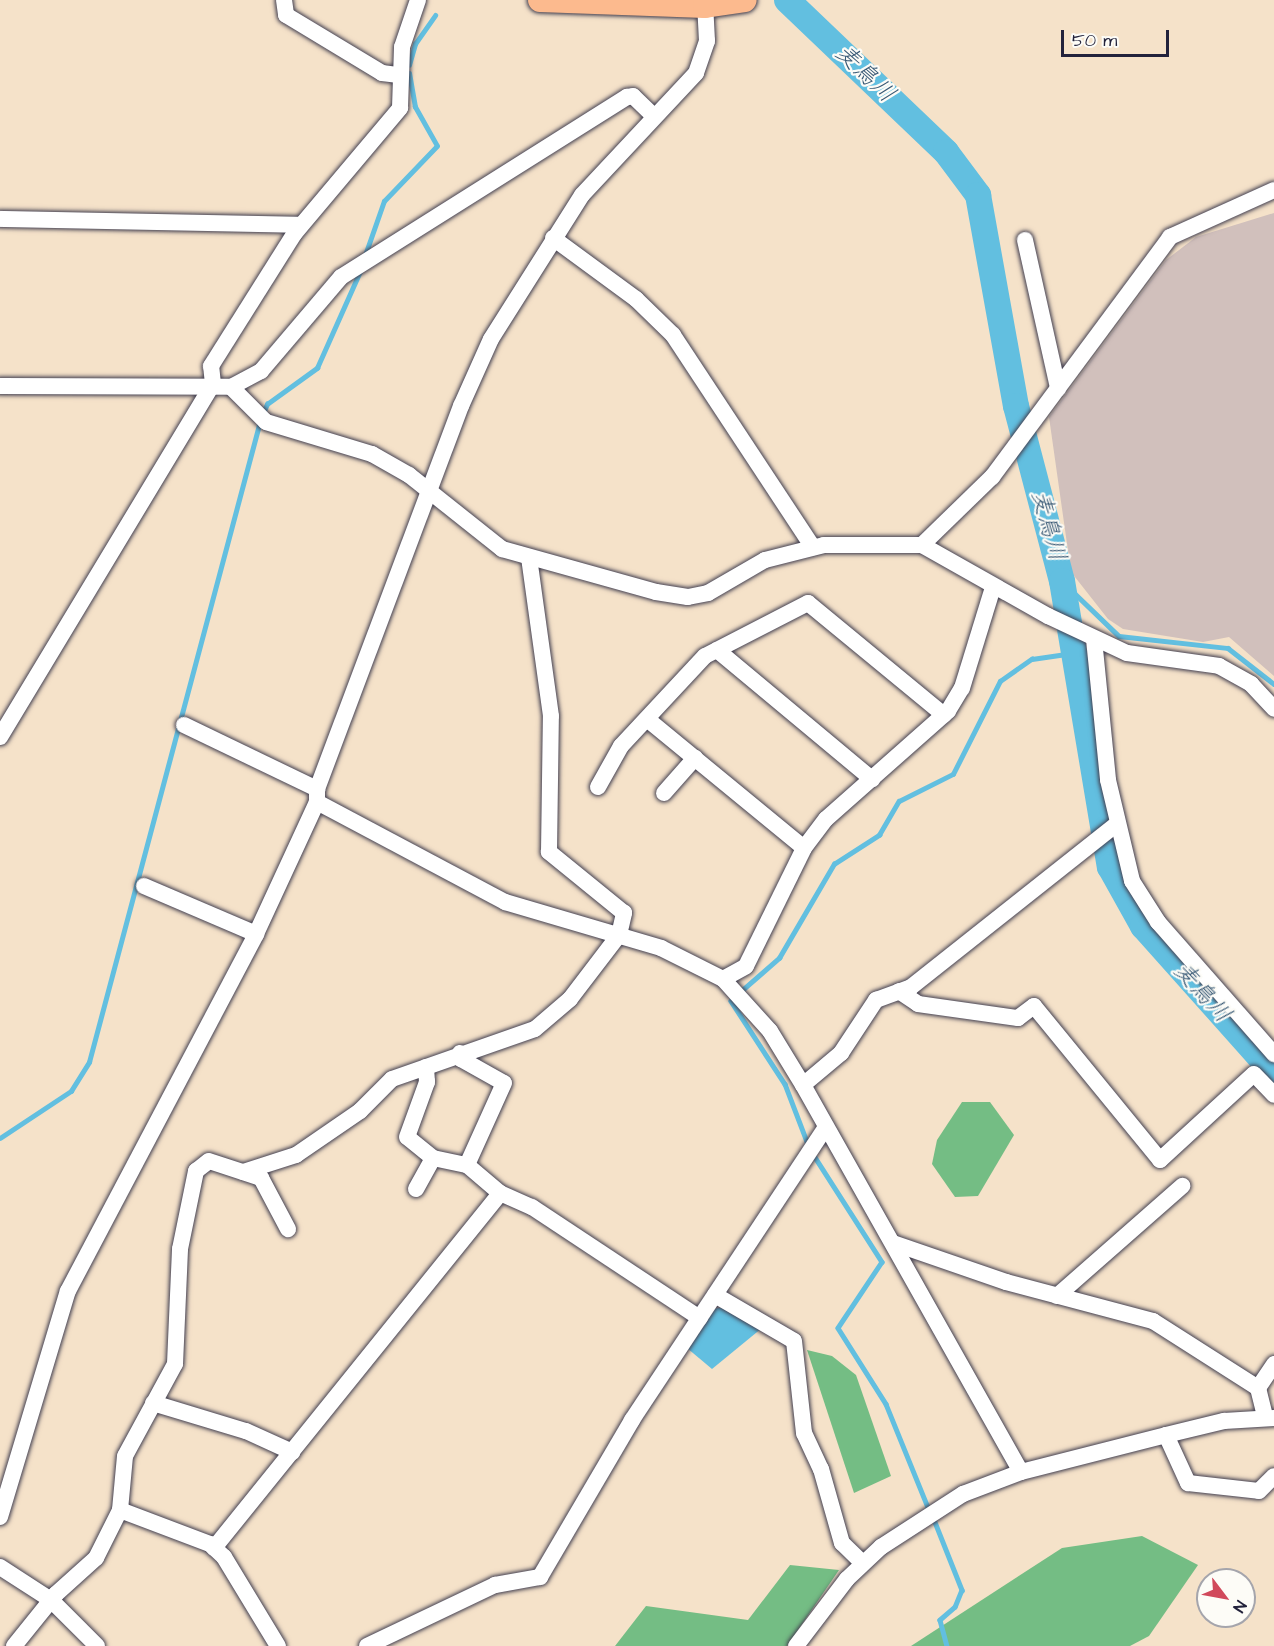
<!DOCTYPE html>
<meta charset="utf-8">
<style>
body{margin:0}
#map{position:relative;width:1274px;height:1646px;overflow:hidden;background:#f5e2c9;font-family:"Architects Daughter","Klee One",sans-serif}
div>[style]{position:absolute}
[style*='--x']{left:calc(var(--x)*1px);top:calc(var(--y)*1px);width:calc(var(--w)*1px);rotate:calc(var(--a)*1deg)}
.industrial>*{inset:0;background:#d1c0bc}
.forest>*{inset:0;background:#74bd84}
.water>*{inset:0;background:#62bfe0}
.stream>*{height:4.5px;margin:-2.25px;padding:0 2.25px;transform-origin:2.25px;border-radius:2.25px;background:#62bfe0}
.river>*{height:26px;margin:-13px;padding:0 13px;transform-origin:13px;border-radius:13px;background:#62bfe0}
.roads{filter:drop-shadow(0 0 2px #423f50) drop-shadow(0 0 2px #423f50)}
.minor>*{height:16px;margin:-8px;padding:0 8px;transform-origin:8px;border-radius:8px;background:#fff}
.highway>*{height:24px;margin:-12px;padding:0 12px;transform-origin:12px;border-radius:12px;background:#fcba8e}
span{translate:-50% -50%;white-space:nowrap;text-align:center;line-height:1.15;-webkit-text-stroke:4.5px #fdfcf7;paint-order:stroke}
.water-label{font-size:24px;color:#385975;font-style:italic}
.north{position:absolute;left:1196px;top:1568px;width:60px;height:60px;box-sizing:border-box;background:#fdfcf7;border:2px solid #a5a5ac;border-radius:50%;rotate:122deg;font-size:16px;font-weight:700;line-height:24px;text-align:center;color:#22223b}
.north::after{content:'';display:block;margin:auto;width:21px;height:27px;background:#d1495b;clip-path:polygon(50% 0,100% 100%,50% 72%,0 100%)}
.scale{position:absolute;left:1061px;top:30px;width:108px;height:27px;box-sizing:border-box;border:3px solid #22223b;border-top:0;padding-left:8px;font-size:18px;line-height:21px;white-space:nowrap;color:#22223b;-webkit-text-stroke:4px #fdfcf7;paint-order:stroke}
</style>
<div id="map">
<div class="industrial">
<div style="clip-path:polygon(1274px 213px,1274px 676px,1229px 637px,1203px 642px,1123px 629px,1108px 619px,1071px 572px,1049px 417px,1166px 260px,1196px 237px)"></div>
</div>
<div class="forest">
<div style="clip-path:polygon(962px 1102px,990px 1102px,1014px 1135px,978px 1196px,955px 1197px,932px 1164px,937px 1140px)"></div>
<div style="clip-path:polygon(807px 1350px,832px 1356px,856px 1375px,891px 1476px,854px 1493px)"></div>
<div style="clip-path:polygon(1142px 1536px,1198px 1565px,1149px 1636px,1130px 1646px,911px 1646px,1062px 1548px)"></div>
<div style="clip-path:polygon(790px 1565px,839px 1570px,787px 1646px,615px 1646px,646px 1606px,748px 1620px)"></div>
</div>
<div class="water">
<div style="clip-path:polygon(724px 1307px,762px 1328px,712px 1369px,687px 1348px,713px 1309px)"></div>
</div>
<div class="stream">
<div style="--x:409;--y:65;--w:22;--a:-74"></div>
<div style="--x:415;--y:44;--w:35;--a:-55"></div>
<div style="--x:364;--y:258;--w:60;--a:-70.7"></div>
<div style="--x:384;--y:201;--w:76;--a:-46.1"></div>
<div style="--x:437;--y:146;--w:45;--a:-119.4"></div>
<div style="--x:415;--y:107;--w:34;--a:-100"></div>
<div style="--x:263;--y:413;--w:10;--a:-66"></div>
<div style="--x:267;--y:404;--w:62;--a:-35.8"></div>
<div style="--x:317;--y:368;--w:108;--a:-66"></div>
<div style="--x:1062;--y:581;--w:79;--a:44"></div>
<div style="--x:1119;--y:636;--w:110;--a:6.3"></div>
<div style="--x:1228;--y:648;--w:58;--a:38"></div>
<div style="--x:740;--y:992;--w:52;--a:-41.1"></div>
<div style="--x:779;--y:958;--w:109;--a:-59.7"></div>
<div style="--x:834;--y:864;--w:54;--a:-32.8"></div>
<div style="--x:879;--y:835;--w:39;--a:-60"></div>
<div style="--x:899;--y:801;--w:60;--a:-26.6"></div>
<div style="--x:953;--y:774;--w:104;--a:-63.2"></div>
<div style="--x:1000;--y:681;--w:39;--a:-35"></div>
<div style="--x:1032;--y:659;--w:41;--a:-8.3"></div>
<div style="--x:734;--y:998;--w:4;--a:135"></div>
<div style="--x:731;--y:1001;--w:99;--a:57"></div>
<div style="--x:785;--y:1084;--w:67;--a:69.1"></div>
<div style="--x:0;--y:1138;--w:85;--a:-33.5"></div>
<div style="--x:71;--y:1091;--w:34;--a:-58"></div>
<div style="--x:89;--y:1062;--w:663;--a:-75.06"></div>
<div style="--x:813;--y:1154;--w:128;--a:57.4"></div>
<div style="--x:882;--y:1262;--w:79;--a:123.7"></div>
<div style="--x:838;--y:1328;--w:90;--a:57.7"></div>
<div style="--x:886;--y:1404;--w:114;--a:67.9"></div>
<div style="--x:933;--y:1517;--w:79;--a:68.3"></div>
<div style="--x:962;--y:1590;--w:18;--a:112"></div>
<div style="--x:955;--y:1607;--w:20;--a:139"></div>
<div style="--x:940;--y:1620;--w:27;--a:75"></div>
</div>
<div class="river">
<div style="--x:787;--y:0;--w:220;--a:43.7"></div>
<div style="--x:946;--y:152;--w:54;--a:53.3"></div>
<div style="--x:978;--y:195;--w:214;--a:79.8"></div>
<div style="--x:1016;--y:406;--w:181;--a:75.3"></div>
<div style="--x:1062;--y:581;--w:290;--a:80.5"></div>
<div style="--x:1110;--y:867;--w:68;--a:60.8"></div>
<div style="--x:1143;--y:926;--w:197;--a:48.3"></div>
</div>
<div class="roads">
<div class="minor">
<div style="--x:284;--y:0;--w:15;--a:82"></div>
<div style="--x:286;--y:15;--w:112;--a:31.1"></div>
<div style="--x:382;--y:73;--w:17;--a:7"></div>
<div style="--x:0;--y:219;--w:301;--a:1.1"></div>
<div style="--x:553;--y:238;--w:103;--a:36.3"></div>
<div style="--x:636;--y:299;--w:52;--a:44.2"></div>
<div style="--x:673;--y:335;--w:254;--a:56.6"></div>
<div style="--x:1025;--y:240;--w:152;--a:77.4"></div>
<div style="--x:0;--y:386;--w:231;--a:0.2"></div>
<div style="--x:231;--y:387;--w:49;--a:45"></div>
<div style="--x:266;--y:422;--w:111;--a:16.8"></div>
<div style="--x:372;--y:454;--w:43;--a:29.6"></div>
<div style="--x:409;--y:475;--w:119;--a:38.5"></div>
<div style="--x:502;--y:549;--w:160;--a:15.6"></div>
<div style="--x:656;--y:592;--w:32;--a:9"></div>
<div style="--x:688;--y:597;--w:20;--a:-11"></div>
<div style="--x:708;--y:593;--w:66;--a:-30.1"></div>
<div style="--x:765;--y:560;--w:61;--a:-14.3"></div>
<div style="--x:824;--y:545;--w:98;--a:0"></div>
<div style="--x:922;--y:545;--w:145;--a:29.4"></div>
<div style="--x:1048;--y:616;--w:87;--a:25.1"></div>
<div style="--x:1127;--y:653;--w:93;--a:8"></div>
<div style="--x:1219;--y:666;--w:37;--a:29"></div>
<div style="--x:1251;--y:684;--w:34;--a:47"></div>
<div style="--x:231;--y:387;--w:34;--a:-28"></div>
<div style="--x:261;--y:371;--w:123;--a:-49.6"></div>
<div style="--x:341;--y:277;--w:338;--a:-32.2"></div>
<div style="--x:627;--y:97;--w:6;--a:-9"></div>
<div style="--x:633;--y:96;--w:28;--a:44"></div>
<div style="--x:922;--y:545;--w:98;--a:-44.2"></div>
<div style="--x:992;--y:477;--w:299;--a:-53.4"></div>
<div style="--x:1170;--y:237;--w:114;--a:-24.3"></div>
<div style="--x:1094;--y:639;--w:142;--a:84.3"></div>
<div style="--x:1108;--y:780;--w:104;--a:76.6"></div>
<div style="--x:1132;--y:881;--w:49;--a:57.6"></div>
<div style="--x:1158;--y:922;--w:176;--a:48.7"></div>
<div style="--x:717;--y:650;--w:202;--a:39.8"></div>
<div style="--x:647;--y:719;--w:203;--a:39.4"></div>
<div style="--x:184;--y:725;--w:148;--a:25.7"></div>
<div style="--x:0;--y:737;--w:412;--a:-58.9"></div>
<div style="--x:213;--y:384;--w:18;--a:-96"></div>
<div style="--x:211;--y:366;--w:156;--a:-57.8"></div>
<div style="--x:294;--y:234;--w:165;--a:-49.9"></div>
<div style="--x:400;--y:108;--w:61;--a:-88.1"></div>
<div style="--x:402;--y:47;--w:50;--a:-71.2"></div>
<div style="--x:598;--y:787;--w:47;--a:-60.7"></div>
<div style="--x:621;--y:746;--w:123;--a:-47"></div>
<div style="--x:705;--y:656;--w:116;--a:-27.2"></div>
<div style="--x:808;--y:603;--w:176;--a:39.5"></div>
<div style="--x:664;--y:793;--w:47;--a:-48.5"></div>
<div style="--x:317;--y:802;--w:213;--a:28"></div>
<div style="--x:505;--y:902;--w:163;--a:16.4"></div>
<div style="--x:661;--y:948;--w:69;--a:26.6"></div>
<div style="--x:723;--y:979;--w:70;--a:47.9"></div>
<div style="--x:770;--y:1031;--w:63;--a:58.6"></div>
<div style="--x:803;--y:1085;--w:444;--a:60.6"></div>
<div style="--x:144;--y:886;--w:122;--a:23.2"></div>
<div style="--x:723;--y:979;--w:26;--a:-29"></div>
<div style="--x:746;--y:966;--w:131;--a:-63.8"></div>
<div style="--x:804;--y:848;--w:36;--a:-53"></div>
<div style="--x:826;--y:819;--w:163;--a:-41.5"></div>
<div style="--x:948;--y:711;--w:27;--a:-59"></div>
<div style="--x:962;--y:688;--w:106;--a:-72.9"></div>
<div style="--x:899;--y:991;--w:23;--a:34"></div>
<div style="--x:918;--y:1004;--w:101;--a:8"></div>
<div style="--x:1018;--y:1018;--w:20;--a:-37"></div>
<div style="--x:1034;--y:1006;--w:199;--a:50.7"></div>
<div style="--x:1160;--y:1160;--w:127;--a:-42.5"></div>
<div style="--x:1254;--y:1074;--w:29;--a:46"></div>
<div style="--x:460;--y:1053;--w:6;--a:81"></div>
<div style="--x:461;--y:1059;--w:49;--a:29.2"></div>
<div style="--x:504;--y:1083;--w:90;--a:114.3"></div>
<div style="--x:803;--y:1085;--w:50;--a:-40.1"></div>
<div style="--x:841;--y:1053;--w:64;--a:-56.6"></div>
<div style="--x:876;--y:1000;--w:37;--a:-20"></div>
<div style="--x:911;--y:987;--w:263;--a:-38.4"></div>
<div style="--x:433;--y:1158;--w:35;--a:12"></div>
<div style="--x:467;--y:1165;--w:43;--a:40.3"></div>
<div style="--x:243;--y:1172;--w:56;--a:-17.8"></div>
<div style="--x:296;--y:1155;--w:78;--a:-34.5"></div>
<div style="--x:360;--y:1111;--w:45;--a:-45"></div>
<div style="--x:392;--y:1079;--w:151;--a:-19.3"></div>
<div style="--x:535;--y:1029;--w:46;--a:-40.6"></div>
<div style="--x:570;--y:999;--w:81;--a:-52.6"></div>
<div style="--x:619;--y:935;--w:23;--a:-77"></div>
<div style="--x:624;--y:913;--w:97;--a:-140.9"></div>
<div style="--x:549;--y:852;--w:136;--a:-89.2"></div>
<div style="--x:551;--y:716;--w:160;--a:-97.9"></div>
<div style="--x:416;--y:1189;--w:35;--a:-61"></div>
<div style="--x:433;--y:1158;--w:33;--a:-141"></div>
<div style="--x:407;--y:1137;--w:59;--a:-70"></div>
<div style="--x:427;--y:1082;--w:15;--a:-94"></div>
<div style="--x:893;--y:1243;--w:120;--a:19"></div>
<div style="--x:1006;--y:1282;--w:152;--a:14.9"></div>
<div style="--x:1153;--y:1321;--w:125;--a:32.5"></div>
<div style="--x:1258;--y:1388;--w:29;--a:76"></div>
<div style="--x:715;--y:1295;--w:91;--a:30.2"></div>
<div style="--x:794;--y:1341;--w:93;--a:83.8"></div>
<div style="--x:804;--y:1433;--w:40;--a:65"></div>
<div style="--x:821;--y:1469;--w:77;--a:74.2"></div>
<div style="--x:842;--y:1543;--w:29;--a:44"></div>
<div style="--x:1057;--y:1296;--w:167;--a:-41.3"></div>
<div style="--x:1258;--y:1388;--w:29;--a:-56"></div>
<div style="--x:153;--y:1403;--w:97;--a:16.8"></div>
<div style="--x:246;--y:1431;--w:51;--a:24.5"></div>
<div style="--x:1166;--y:1435;--w:53;--a:65.4"></div>
<div style="--x:1188;--y:1483;--w:71;--a:6.4"></div>
<div style="--x:1259;--y:1491;--w:21;--a:-45"></div>
<div style="--x:120;--y:1510;--w:54;--a:-84.7"></div>
<div style="--x:125;--y:1456;--w:105;--a:-61.5"></div>
<div style="--x:175;--y:1364;--w:115;--a:-87.5"></div>
<div style="--x:180;--y:1249;--w:80;--a:-78.4"></div>
<div style="--x:196;--y:1171;--w:16;--a:-38"></div>
<div style="--x:209;--y:1161;--w:55;--a:18.1"></div>
<div style="--x:261;--y:1178;--w:58;--a:62.1"></div>
<div style="--x:0;--y:1517;--w:236;--a:-73.3"></div>
<div style="--x:68;--y:1291;--w:403;--a:-62.2"></div>
<div style="--x:256;--y:934;--w:145;--a:-65.2"></div>
<div style="--x:317;--y:802;--w:13;--a:-90"></div>
<div style="--x:317;--y:789;--w:409;--a:-69.4"></div>
<div style="--x:461;--y:406;--w:73;--a:-65.9"></div>
<div style="--x:491;--y:339;--w:170;--a:-57.7"></div>
<div style="--x:582;--y:195;--w:167;--a:-46.9"></div>
<div style="--x:696;--y:73;--w:34;--a:-71"></div>
<div style="--x:707;--y:41;--w:35;--a:-93"></div>
<div style="--x:214;--y:1548;--w:456;--a:-51.1"></div>
<div style="--x:500;--y:1193;--w:35;--a:24"></div>
<div style="--x:532;--y:1207;--w:201;--a:33.5"></div>
<div style="--x:0;--y:1567;--w:61;--a:32.9"></div>
<div style="--x:51;--y:1600;--w:65;--a:45"></div>
<div style="--x:14;--y:1646;--w:67;--a:-51.1"></div>
<div style="--x:56;--y:1594;--w:54;--a:-42"></div>
<div style="--x:96;--y:1558;--w:54;--a:-63.4"></div>
<div style="--x:120;--y:1510;--w:96;--a:20.7"></div>
<div style="--x:210;--y:1544;--w:19;--a:43"></div>
<div style="--x:224;--y:1557;--w:104;--a:58.8"></div>
<div style="--x:367;--y:1646;--w:142;--a:-25.5"></div>
<div style="--x:495;--y:1585;--w:46;--a:-10.1"></div>
<div style="--x:540;--y:1577;--w:182;--a:-59.6"></div>
<div style="--x:632;--y:1420;--w:351;--a:-56.5"></div>
<div style="--x:796;--y:1646;--w:84;--a:-52.7"></div>
<div style="--x:847;--y:1579;--w:47;--a:-43.3"></div>
<div style="--x:881;--y:1547;--w:98;--a:-32.9"></div>
<div style="--x:963;--y:1494;--w:62;--a:-20.8"></div>
<div style="--x:1021;--y:1472;--w:150;--a:-14.3"></div>
<div style="--x:1166;--y:1435;--w:60;--a:-13.6"></div>
<div style="--x:1224;--y:1421;--w:50;--a:-3.4"></div>
</div>
<div class="highway">
<div style="--x:540;--y:0;--w:165;--a:2.1"></div>
<div style="--x:705;--y:6;--w:40;--a:-8.5"></div>
</div>
</div>
<div class="water-label">
<span style="left:865px;top:74px;rotate:44deg">麦鳥川</span>
<span style="left:1048px;top:526px;rotate:75deg">麦鳥川</span>
<span style="left:1202px;top:993px;rotate:48deg">麦鳥川</span>
</div>
<div class="north">N</div>
<div class="scale">50 m</div>
</div>
